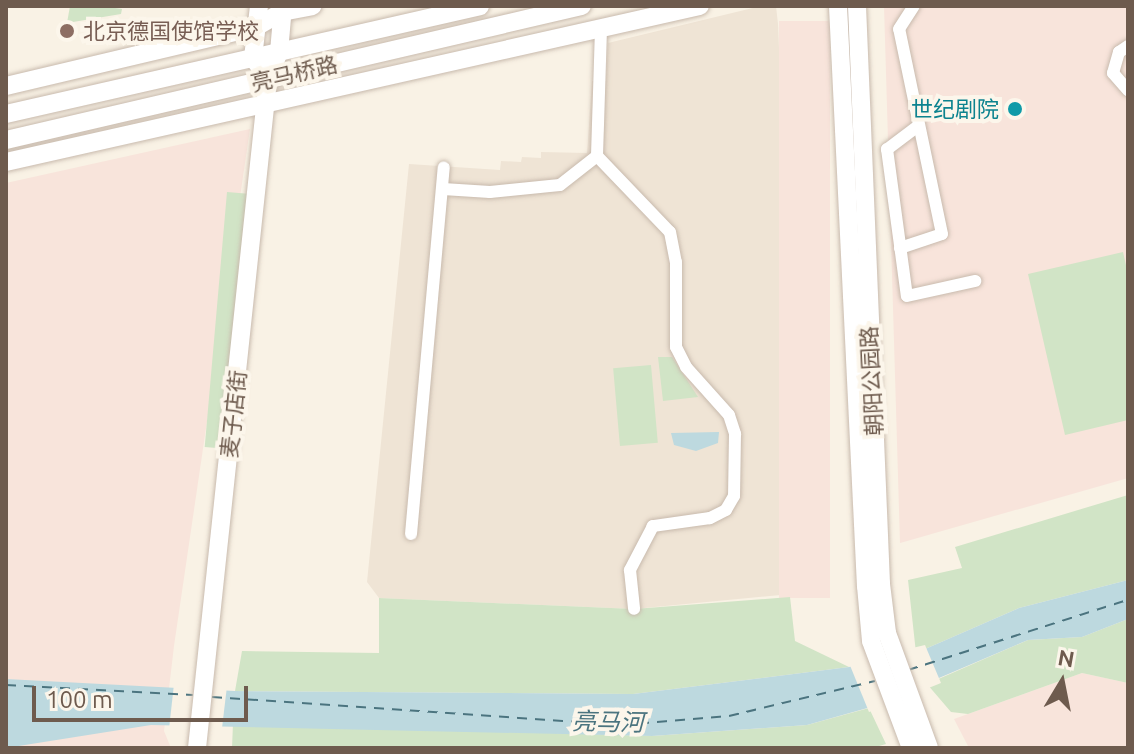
<!DOCTYPE html>
<meta charset="utf-8">
<style>
body{margin:0}
#map{position:relative;width:1134px;height:754px;overflow:hidden;background:#f9f2e5;font-family:Ubuntu,"Noto Sans SC",sans-serif}
div>[style]{position:absolute}
[style*='--x']{left:calc(var(--x)*1px);top:calc(var(--y)*1px);width:calc(var(--w)*1px);rotate:calc(var(--a)*1deg)}
.residential>*{inset:0;background:#efe4d5}
.commercial>*{inset:0;background:#f8e4db;transform-origin:0 0}
.green>*{inset:0;background:#d1e4c6;transform-origin:0 0}
.water>*{inset:0;background:#bdd9df}
.pier>*{inset:0;background:#f9f2e5}
.ferry>*{height:2px;margin-top:-1px;transform-origin:0;background:repeating-linear-gradient(90deg,#4b747f 0 10px,transparent 0 18px)}
.roads{filter:drop-shadow(0 0 2px #c8baad) drop-shadow(0 0 2px #c8baad)}
.street>*{height:12px;margin:-6px;padding:0 6px;transform-origin:6px;border-radius:6px;background:#fff}
.secondary>*{height:18px;margin:-9px;padding:0 9px;transform-origin:9px;border-radius:9px;background:#fff}
.dots>*{width:22px;height:22px;translate:-50% -50%;box-sizing:border-box;border:4px solid #fcf6eb;border-radius:50%}
span{translate:-50% -50%;white-space:nowrap;text-align:center;line-height:1.15;-webkit-text-stroke:8px #fcf6eb;paint-order:stroke}
.education-label{font-size:22px;color:#785e54}
.left{translate:0 -50%;text-align:left}
.street-label{font-size:22px;color:#6e5b4e}
.culture-label{font-size:22px;color:#0d838f}
.right{translate:-100% -50%;text-align:right}
.water-label{font-size:24px;color:#4b747f;font-style:italic}
.frame{position:absolute;inset:0;border:8px solid #6e5b4e;pointer-events:none}
.north{position:absolute;left:1022px;top:642px;width:80px;height:80px;-webkit-text-stroke:6px #fcf6eb;paint-order:stroke;rotate:10deg;font-size:22px;font-weight:700;line-height:32px;text-align:center;color:#6e5b4e}
.north::after{content:'';display:block;margin:auto;width:28px;height:36px;background:#6e5b4e;clip-path:polygon(50% 0,100% 100%,50% 72%,0 100%)}
.scale{position:absolute;left:32px;top:686px;width:216px;height:36px;box-sizing:border-box;border:4px solid #6e5b4e;border-top:0;padding-left:10px;font-size:24px;line-height:28px;white-space:nowrap;color:#6e5b4e;-webkit-text-stroke:6px #fcf6eb;paint-order:stroke}
</style>
<div id="map">
<div class="residential">
<div style="clip-path:polygon(761px 6px,776px 6px,778px 24px,802px 593px,634px 609px,379px 598px,367px 582px,409px 164px,500px 170px,501px 161px,521px 162px,522px 157px,541px 158px,541px 152px,587px 153px,592px 81px,606px 81px,608px 43px)"></div>
</div>
<div class="commercial">
<div style="clip-path:polygon(884px 6px,1128px 6px,1128px 478px,900px 543px)"></div>
<div style="left:779px;top:21px;width:51px;height:577px"></div>
<div style="clip-path:polygon(250px 129px,174px 646px,164px 731px,171px 748px,6px 748px,6px 183px)"></div>
<div style="clip-path:polygon(1082px 673px,1128px 683px,1128px 748px,969px 748px,954px 719px)"></div>
</div>
<div class="green">
<div style="clip-path:polygon(70px 6px,101px 6px,122px 9px,121px 14px,67px 23px)"></div>
<div style="left:227px;top:192px;width:21px;height:256px;rotate:5deg"></div>
<div style="clip-path:polygon(1123px 252px,1128px 274px,1128px 420px,1065px 435px,1028px 274px)"></div>
<div style="clip-path:polygon(658px 357px,672px 357px,698px 397px,663px 401px)"></div>
<div style="left:651px;top:365px;width:78px;height:38px;rotate:85deg"></div>
<div style="clip-path:polygon(1128px 495px,1128px 580px,1019px 608px,916px 653px,908px 580px,962px 568px,955px 547px)"></div>
<div style="clip-path:polygon(790px 597px,795px 641px,849px 667px,633px 694px,235px 691px,242px 651px,379px 653px,379px 598px,634px 609px)"></div>
<div style="clip-path:polygon(1128px 619px,1128px 683px,1082px 673px,968px 714px,951px 712px,927px 684px,1028px 640px,1082px 637px)"></div>
<div style="clip-path:polygon(869px 708px,886px 744px,872px 748px,232px 748px,233px 723px,652px 736px,807px 725px)"></div>
</div>
<div class="water">
<div style="clip-path:polygon(719px 432px,718px 443px,696px 451px,674px 445px,671px 433px)"></div>
<div style="clip-path:polygon(1128px 580px,1128px 619px,1082px 637px,1028px 640px,871px 707px,807px 725px,652px 736px,151px 725px,6px 748px,6px 679px,235px 691px,633px 694px,849px 667px,916px 653px,1019px 608px)"></div>
</div>
<div class="pier">
<div style="clip-path:polygon(925px 645px,941px 683px,869px 712px,849px 663px)"></div>
<div style="clip-path:polygon(174px 684px,227px 686px,222px 728px,169px 729px)"></div>
</div>
<div class="ferry">
<div style="--x:908;--y:670;--w:231;--a:-17.7"></div>
<div style="--x:6;--y:685;--w:187;--a:3.1"></div>
<div style="--x:212;--y:697;--w:410;--a:3.9"></div>
<div style="--x:621;--y:725;--w:108;--a:-4.8"></div>
<div style="--x:729;--y:716;--w:150;--a:-13.5"></div>
</div>
<div class="roads">
<div class="street">
<div style="--x:1128;--y:46;--w:11;--a:146"></div>
<div style="--x:1119;--y:52;--w:22;--a:106"></div>
<div style="--x:1113;--y:73;--w:23;--a:49"></div>
<div style="--x:918;--y:126;--w:39;--a:143"></div>
<div style="--x:887;--y:149;--w:148;--a:82.3"></div>
<div style="--x:907;--y:296;--w:70;--a:-12.4"></div>
<div style="--x:597;--y:156;--w:105;--a:46.2"></div>
<div style="--x:670;--y:232;--w:31;--a:79"></div>
<div style="--x:676;--y:262;--w:85;--a:90"></div>
<div style="--x:676;--y:347;--w:22;--a:63"></div>
<div style="--x:686;--y:367;--w:64;--a:48.1"></div>
<div style="--x:729;--y:415;--w:20;--a:72"></div>
<div style="--x:735;--y:434;--w:62;--a:90.9"></div>
<div style="--x:734;--y:496;--w:16;--a:120"></div>
<div style="--x:726;--y:510;--w:18;--a:153"></div>
<div style="--x:710;--y:518;--w:58;--a:172"></div>
<div style="--x:653;--y:526;--w:50;--a:117.6"></div>
<div style="--x:630;--y:570;--w:39;--a:84"></div>
<div style="--x:443;--y:189;--w:47;--a:3.7"></div>
<div style="--x:490;--y:192;--w:70;--a:-5.7"></div>
<div style="--x:560;--y:185;--w:47;--a:-38.1"></div>
<div style="--x:597;--y:156;--w:127;--a:-88.2"></div>
<div style="--x:900;--y:248;--w:44;--a:-18.4"></div>
<div style="--x:942;--y:234;--w:209;--a:-101.8"></div>
<div style="--x:899;--y:29;--w:27;--a:-57"></div>
<div style="--x:411;--y:534;--w:368;--a:-84.9"></div>
</div>
<div class="secondary">
<div style="--x:259;--y:6;--w:52;--a:96.6"></div>
<div style="--x:253;--y:58;--w:11;--a:52"></div>
<div style="--x:838;--y:6;--w:581;--a:87.24"></div>
<div style="--x:866;--y:586;--w:55;--a:84.8"></div>
<div style="--x:871;--y:641;--w:114;--a:69.5"></div>
<div style="--x:857;--y:6;--w:578;--a:87.62"></div>
<div style="--x:881;--y:584;--w:49;--a:83"></div>
<div style="--x:887;--y:633;--w:122;--a:69.9"></div>
<div style="--x:6;--y:86;--w:257;--a:-13.3"></div>
<div style="--x:256;--y:27;--w:30;--a:-30"></div>
<div style="--x:282;--y:12;--w:31;--a:-11"></div>
<div style="--x:6;--y:114;--w:486;--a:-12.8"></div>
<div style="--x:6;--y:140;--w:591;--a:-13.1"></div>
<div style="--x:6;--y:162;--w:711;--a:-12.67"></div>
<div style="--x:197;--y:748;--w:673;--a:-83.94"></div>
<div style="--x:268;--y:79;--w:29;--a:-68"></div>
<div style="--x:279;--y:52;--w:46;--a:-85"></div>
</div>
</div>
<div class="dots">
<div style="left:67px;top:31px;background:#8d6e63"></div>
<div style="left:1015px;top:109px;background:#0f9aa8"></div>
</div>
<div class="education-label">
<span class="left" style="left:83px;top:31px">北京德国使馆学校</span>
</div>
<div class="street-label">
<span style="left:294px;top:73px;rotate:-13deg">亮马桥路</span>
<span style="left:871px;top:381px;rotate:-93deg">朝阳公园路</span>
<span style="left:233px;top:414px;rotate:-84deg">麦子店街</span>
</div>
<div class="culture-label">
<span class="right" style="left:999px;top:109px">世纪剧院</span>
</div>
<div class="water-label">
<span style="left:608px;top:722px;rotate:1deg">亮马河</span>
</div>
<div class="frame"></div>
<div class="north">N</div>
<div class="scale">100 m</div>
</div>
